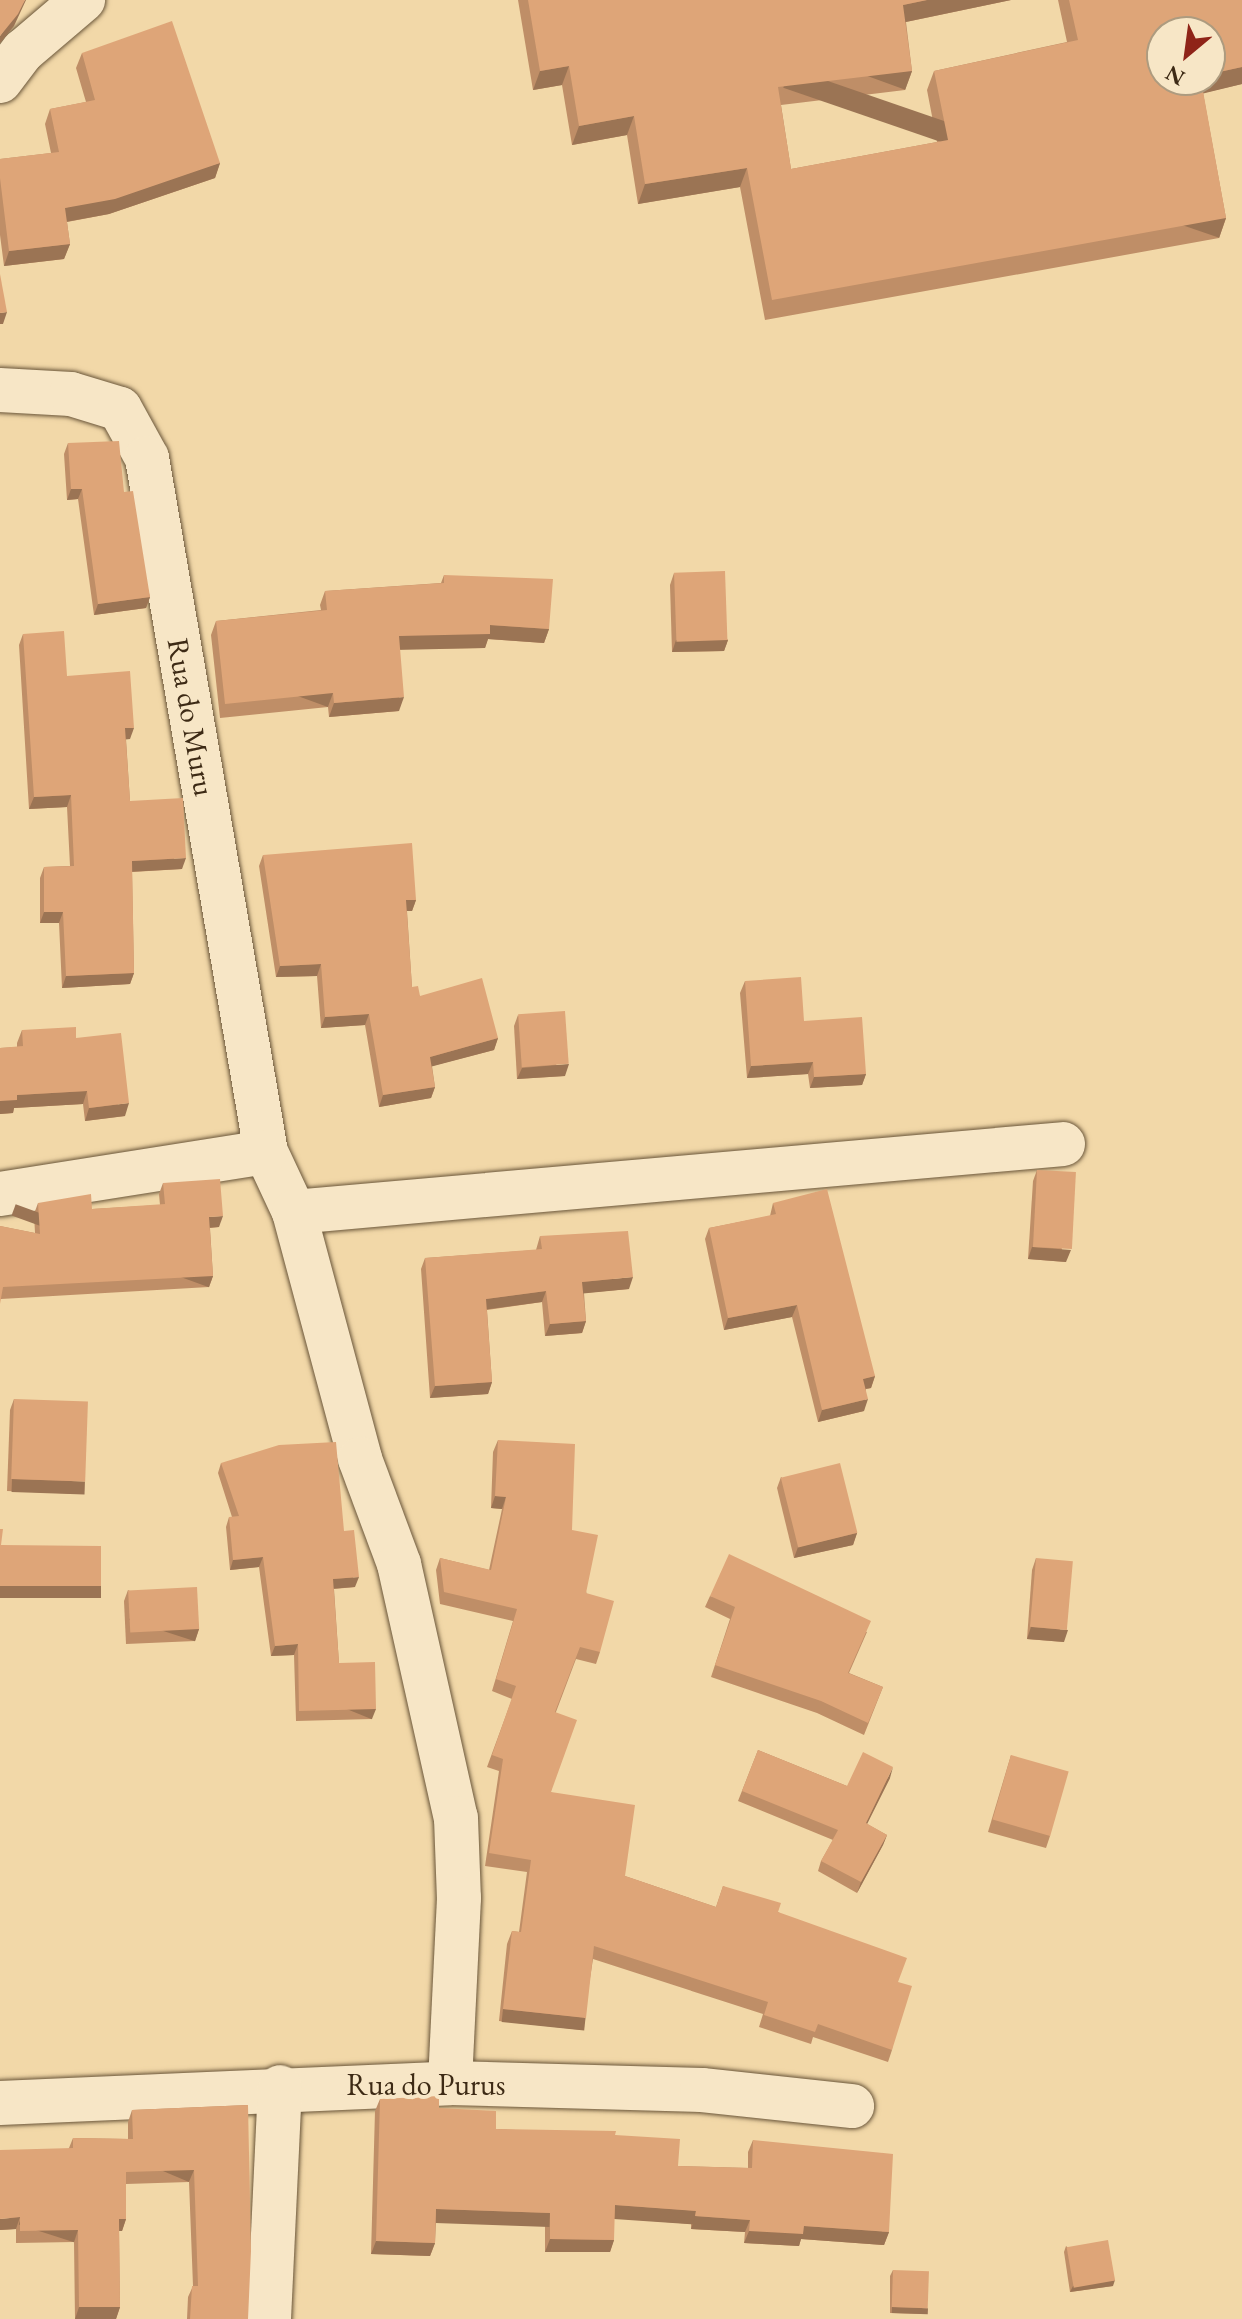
<!DOCTYPE html>
<style>
body{margin:0}
#map{position:relative;width:1242px;height:2319px;overflow:hidden;background:#f2d8a8;font-family:"EB Garamond",serif}
div>[style]{position:absolute}
[style*='--x']{left:calc(var(--x)*1px);top:calc(var(--y)*1px);width:calc(var(--w)*1px);rotate:calc(var(--a)*1deg)}
.roads{filter:drop-shadow(0 0 2px #6a563a) drop-shadow(0 0 2px #6a563a)}
.minor>*{height:44px;margin:-22px;padding:0 22px;transform-origin:22px;border-radius:22px;background:#f7e6c6}
.wall>*{inset:0;background:#bf8e67}
.shaded-wall>*{inset:0;background:#9b7454;transform-origin:0 0}
.building>*{inset:0;background:#dea578;transform-origin:0 0}
span{translate:-50% -50%;white-space:nowrap;text-align:center;line-height:1.15;-webkit-text-stroke:8px #f7e6c6;paint-order:stroke}
.street-label{font-size:30px;color:#3d2a15}
.north{position:absolute;left:1146px;top:16px;width:80px;height:80px;box-sizing:border-box;background:#f7e6c6;border:2px solid #ad9b7f;border-radius:50%;rotate:209deg;font-size:22px;font-weight:700;line-height:32px;text-align:center;color:#3d2a15}
.north::after{content:'';display:block;margin:auto;width:28px;height:36px;background:#8f2418;clip-path:polygon(50% 0,100% 100%,50% 72%,0 100%)}
</style>
<div id="map">
<div class="roads">
<div class="minor">
<div style="--x:0;--y:81;--w:38;--a:-53"></div>
<div style="--x:23;--y:51;--w:79;--a:-40.4"></div>
<div style="--x:0;--y:390;--w:71;--a:3.2"></div>
<div style="--x:71;--y:394;--w:51;--a:17"></div>
<div style="--x:120;--y:409;--w:56;--a:61.1"></div>
<div style="--x:147;--y:458;--w:704;--a:80.27"></div>
<div style="--x:266;--y:1152;--w:66;--a:65"></div>
<div style="--x:294;--y:1212;--w:256;--a:75"></div>
<div style="--x:360;--y:1459;--w:112;--a:69.6"></div>
<div style="--x:399;--y:1564;--w:260;--a:77.4"></div>
<div style="--x:456;--y:1818;--w:80;--a:87.9"></div>
<div style="--x:459;--y:1898;--w:185;--a:92.8"></div>
<div style="--x:0;--y:1194;--w:269;--a:-9"></div>
<div style="--x:294;--y:1212;--w:772;--a:-5.05"></div>
<div style="--x:0;--y:2103;--w:450;--a:-2.5"></div>
<div style="--x:450;--y:2083;--w:252;--a:1.6"></div>
<div style="--x:702;--y:2090;--w:151;--a:6.1"></div>
<div style="--x:269;--y:2319;--w:232;--a:-87.3"></div>
</div>
</div>
<div class="wall">
<div style="clip-path:polygon(518px 0,1011px 0,906px 22px,912px 71px,905px 90px,781px 105px,791px 169px,937px 142px,927px 90px,934px 71px,1067px 42px,1058px 0,1242px 0,1242px 84px,1203px 93px,1226px 218px,1219px 238px,765px 320px,740px 187px,638px 204px,627px 135px,572px 145px,562px 85px,533px 90px)"></div>
<div style="clip-path:polygon(82px 53px,220px 163px,215px 178px,109px 214px,67px 222px,70px 244px,64px 259px,4px 266px,0 235px,0 159px,51px 153px,45px 124px,50px 109px,86px 102px,76px 68px)"></div>
<div style="clip-path:polygon(68px 443px,124px 492px,150px 597px,146px 608px,94px 615px,78px 499px,67px 500px,64px 454px)"></div>
<div style="clip-path:polygon(674px 573px,728px 640px,724px 651px,672px 652px,670px 585px)"></div>
<div style="clip-path:polygon(444px 575px,549px 629px,544px 643px,488px 639px,485px 648px,400px 649px,399px 711px,329px 717px,328px 707px,220px 718px,211px 635px,216px 621px,321px 610px,320px 605px,325px 591px,441px 583px)"></div>
<div style="clip-path:polygon(23px 634px,67px 676px,130px 739px,126px 739px,130px 801px,182px 869px,132px 872px,134px 973px,130px 984px,62px 988px,59px 923px,40px 923px,40px 878px,44px 867px,70px 866px,67px 807px,29px 809px,19px 645px)"></div>
<div style="clip-path:polygon(263px 855px,416px 900px,412px 911px,407px 911px,412px 987px,420px 996px,498px 1038px,494px 1050px,432px 1066px,435px 1087px,431px 1098px,379px 1107px,365px 1025px,321px 1028px,317px 976px,276px 977px,259px 866px)"></div>
<div style="clip-path:polygon(745px 981px,804px 1021px,866px 1074px,862px 1085px,810px 1088px,808px 1074px,747px 1078px,740px 993px)"></div>
<div style="clip-path:polygon(518px 1015px,565px 1076px,517px 1079px,514px 1026px)"></div>
<div style="clip-path:polygon(22px 1030px,76px 1038px,125px 1116px,85px 1121px,83px 1104px,14px 1108px,13px 1113px,0 1114px,0 1048px,17px 1047px,17px 1043px)"></div>
<div style="clip-path:polygon(1037px 1170px,1066px 1262px,1028px 1259px,1033px 1181px)"></div>
<div style="clip-path:polygon(163px 1183px,219px 1227px,210px 1228px,213px 1276px,209px 1287px,1px 1299px,0 1226px,35px 1233px,34px 1214px,38px 1203px,92px 1209px,160px 1205px,159px 1194px)"></div>
<div style="clip-path:polygon(773px 1203px,875px 1376px,871px 1388px,866px 1389px,864px 1411px,818px 1422px,792px 1317px,724px 1330px,705px 1239px,709px 1228px,770px 1216px)"></div>
<div style="clip-path:polygon(540px 1236px,629px 1289px,584px 1293px,586px 1321px,582px 1333px,545px 1336px,542px 1302px,487px 1310px,492px 1382px,488px 1394px,430px 1398px,421px 1269px,425px 1258px,536px 1250px)"></div>
<div style="clip-path:polygon(14px 1399px,81px 1494px,7px 1491px,10px 1410px)"></div>
<div style="clip-path:polygon(498px 1440px,572px 1530px,600px 1652px,596px 1664px,576px 1659px,556px 1712px,551px 1792px,625px 1876px,716px 1907px,723px 1886px,778px 1912px,898px 1982px,892px 2050px,888px 2062px,813px 2037px,811px 2044px,759px 2027px,763px 2014px,593px 1959px,582px 2030px,499px 2021px,507px 1944px,512px 1931px,519px 1932px,527px 1872px,485px 1866px,499px 1771px,487px 1767px,512px 1699px,492px 1691px,513px 1621px,440px 1604px,436px 1570px,440px 1558px,489px 1570px,502px 1509px,491px 1508px,493px 1452px)"></div>
<div style="clip-path:polygon(221px 1463px,344px 1531px,355px 1587px,334px 1589px,339px 1663px,372px 1719px,296px 1721px,294px 1655px,271px 1656px,259px 1567px,230px 1570px,226px 1527px,229px 1517px,232px 1517px,218px 1473px)"></div>
<div style="clip-path:polygon(781px 1477px,857px 1533px,853px 1545px,794px 1558px,777px 1488px)"></div>
<div style="clip-path:polygon(1036px 1558px,1064px 1642px,1027px 1639px,1032px 1570px)"></div>
<div style="clip-path:polygon(128px 1590px,199px 1629px,195px 1641px,126px 1644px,124px 1601px)"></div>
<div style="clip-path:polygon(710px 1596px,867px 1632px,849px 1673px,883px 1687px,864px 1735px,817px 1713px,711px 1677px,730px 1619px,705px 1607px)"></div>
<div style="clip-path:polygon(758px 1750px,847px 1786px,890px 1778px,867px 1824px,887px 1835px,883px 1845px,857px 1893px,818px 1871px,821px 1861px,833px 1840px,738px 1801px)"></div>
<div style="clip-path:polygon(1011px 1755px,1050px 1836px,1046px 1848px,988px 1832px)"></div>
<div style="clip-path:polygon(380px 2099px,439px 2108px,496px 2129px,615px 2135px,678px 2166px,748px 2168px,748px 2152px,753px 2140px,889px 2232px,884px 2245px,801px 2239px,799px 2246px,744px 2243px,745px 2232px,691px 2229px,691px 2224px,614px 2218px,614px 2240px,610px 2252px,545px 2252px,545px 2226px,436px 2222px,435px 2243px,430px 2256px,371px 2254px,375px 2111px)"></div>
<div style="clip-path:polygon(248px 2105px,248px 2319px,187px 2319px,188px 2297px,193px 2286px,189px 2182px,126px 2184px,126px 2219px,122px 2231px,119px 2231px,120px 2307px,116px 2319px,75px 2319px,74px 2242px,16px 2243px,16px 2229px,0 2230px,69px 2148px,73px 2138px,128px 2139px,128px 2122px,132px 2110px)"></div>
<div style="clip-path:polygon(1066px 2246px,1113px 2286px,1070px 2292px,1064px 2252px)"></div>
<div style="clip-path:polygon(893px 2270px,926px 2314px,890px 2313px,890px 2276px)"></div>
</div>
<div class="shaded-wall">
<div style="clip-path:polygon(25px 0,26px 0,14px 26px,0 43px,0 36px)"></div>
<div style="clip-path:polygon(927px 0,1011px 0,896px 24px,903px 5px)"></div>
<div style="clip-path:polygon(569px 66px,562px 85px,533px 90px,540px 71px)"></div>
<div style="clip-path:polygon(1242px 67px,1242px 84px,1193px 96px,1199px 80px,1210px 80px,1210px 74px)"></div>
<div style="left:912px;top:71px;width:20px;height:135px;rotate:110deg"></div>
<div style="clip-path:polygon(634px 116px,627px 135px,572px 145px,579px 126px)"></div>
<div style="clip-path:polygon(220px 163px,215px 178px,109px 214px,60px 223px,65px 208px)"></div>
<div style="clip-path:polygon(747px 168px,740px 187px,638px 204px,645px 184px)"></div>
<div style="left:1226px;top:218px;width:21px;height:461px;rotate:109deg"></div>
<div style="clip-path:polygon(70px 244px,64px 259px,4px 266px,9px 251px)"></div>
<div style="clip-path:polygon(7px 312px,3px 324px,0 324px,0 313px)"></div>
<div style="clip-path:polygon(71px 489px,82px 489px,78px 499px,67px 500px)"></div>
<div style="clip-path:polygon(150px 597px,146px 608px,94px 615px,98px 604px)"></div>
<div style="clip-path:polygon(490px 625px,549px 629px,544px 643px,488px 639px,485px 648px,394px 650px,399px 636px)"></div>
<div style="clip-path:polygon(676px 640px,728px 640px,724px 651px,672px 652px)"></div>
<div style="left:333px;top:693px;width:15px;height:109px;rotate:110deg"></div>
<div style="clip-path:polygon(404px 697px,399px 711px,329px 717px,334px 703px)"></div>
<div style="clip-path:polygon(125px 728px,134px 728px,130px 739px,121px 740px)"></div>
<div style="clip-path:polygon(71px 795px,67px 807px,29px 809px,34px 797px)"></div>
<div style="clip-path:polygon(186px 858px,182px 869px,127px 872px,132px 861px)"></div>
<div style="clip-path:polygon(406px 900px,416px 900px,412px 911px,402px 911px)"></div>
<div style="clip-path:polygon(44px 912px,63px 912px,59px 923px,40px 923px)"></div>
<div style="clip-path:polygon(321px 964px,317px 976px,276px 977px,280px 966px)"></div>
<div style="clip-path:polygon(134px 973px,130px 984px,62px 988px,66px 976px)"></div>
<div style="clip-path:polygon(369px 1014px,365px 1025px,321px 1028px,325px 1017px)"></div>
<div style="clip-path:polygon(498px 1038px,494px 1050px,426px 1068px,430px 1057px)"></div>
<div style="clip-path:polygon(813px 1062px,808px 1074px,747px 1078px,751px 1066px)"></div>
<div style="clip-path:polygon(569px 1064px,565px 1076px,517px 1079px,522px 1068px)"></div>
<div style="clip-path:polygon(866px 1074px,862px 1085px,810px 1088px,814px 1077px)"></div>
<div style="clip-path:polygon(435px 1087px,431px 1098px,379px 1107px,383px 1095px)"></div>
<div style="clip-path:polygon(87px 1091px,83px 1104px,14px 1108px,13px 1113px,0 1114px,0 1101px,17px 1095px)"></div>
<div style="clip-path:polygon(129px 1103px,125px 1116px,85px 1121px,89px 1108px)"></div>
<div style="clip-path:polygon(223px 1216px,219px 1227px,205px 1228px,209px 1217px)"></div>
<div style="clip-path:polygon(1032px 1247px,1071px 1250px,1066px 1262px,1028px 1259px)"></div>
<div style="left:213px;top:1276px;width:12px;height:210px;rotate:110deg"></div>
<div style="clip-path:polygon(633px 1277px,629px 1289px,578px 1294px,582px 1282px)"></div>
<div style="clip-path:polygon(546px 1291px,542px 1302px,482px 1310px,486px 1299px)"></div>
<div style="clip-path:polygon(797px 1305px,792px 1317px,724px 1330px,728px 1318px)"></div>
<div style="clip-path:polygon(586px 1321px,582px 1333px,545px 1336px,550px 1324px)"></div>
<div style="clip-path:polygon(875px 1376px,871px 1388px,859px 1390px,863px 1379px)"></div>
<div style="clip-path:polygon(492px 1382px,488px 1394px,430px 1398px,435px 1386px)"></div>
<div style="clip-path:polygon(868px 1399px,864px 1411px,818px 1422px,822px 1410px)"></div>
<div style="left:12px;top:1479px;width:73px;height:13px;rotate:2deg"></div>
<div style="clip-path:polygon(495px 1496px,506px 1497px,502px 1509px,491px 1508px)"></div>
<div style="clip-path:polygon(857px 1533px,853px 1545px,794px 1558px,798px 1547px)"></div>
<div style="clip-path:polygon(263px 1557px,259px 1567px,230px 1570px,233px 1560px)"></div>
<div style="clip-path:polygon(359px 1577px,355px 1587px,329px 1589px,333px 1579px)"></div>
<div style="left:0;top:1586px;width:101px;height:12px"></div>
<div style="clip-path:polygon(1031px 1627px,1068px 1630px,1064px 1642px,1027px 1639px)"></div>
<div style="left:199px;top:1629px;width:13px;height:69px;rotate:108deg"></div>
<div style="clip-path:polygon(298px 1644px,294px 1655px,271px 1656px,275px 1646px)"></div>
<div style="left:376px;top:1709px;width:11px;height:77px;rotate:112deg"></div>
<div style="clip-path:polygon(893px 1767px,890px 1778px,862px 1834px,866px 1823px)"></div>
<div style="clip-path:polygon(887px 1835px,883px 1845px,857px 1893px,861px 1882px)"></div>
<div style="left:503px;top:2009px;width:83px;height:13px;rotate:6deg"></div>
<div style="left:194px;top:2170px;width:13px;height:68px;rotate:113deg"></div>
<div style="left:615px;top:2205px;width:81px;height:14px;rotate:4deg"></div>
<div style="left:436px;top:2209px;width:114px;height:14px;rotate:2deg"></div>
<div style="clip-path:polygon(695px 2216px,750px 2220px,745px 2232px,691px 2229px)"></div>
<div style="clip-path:polygon(20px 2217px,16px 2229px,0 2230px,0 2219px)"></div>
<div style="clip-path:polygon(119px 2219px,126px 2219px,122px 2231px,115px 2231px)"></div>
<div style="clip-path:polygon(804px 2226px,889px 2232px,884px 2245px,801px 2239px,799px 2246px,744px 2243px,749px 2231px)"></div>
<div style="left:78px;top:2230px;width:13px;height:58px;rotate:108deg"></div>
<div style="clip-path:polygon(550px 2239px,614px 2240px,610px 2252px,545px 2252px)"></div>
<div style="clip-path:polygon(376px 2241px,435px 2243px,430px 2256px,371px 2254px)"></div>
<div style="clip-path:polygon(1115px 2280px,1113px 2286px,1070px 2292px,1073px 2286px)"></div>
<div style="clip-path:polygon(79px 2307px,120px 2307px,116px 2319px,75px 2319px)"></div>
<div style="left:892px;top:2307px;width:36px;height:6px;rotate:2deg"></div>
</div>
<div class="building">
<div style="clip-path:polygon(0 0,25px 0,18px 14px,0 36px)"></div>
<div style="clip-path:polygon(528px 0,927px 0,903px 5px,912px 71px,778px 87px,791px 169px,948px 140px,934px 71px,1078px 40px,1069px 0,1242px 0,1242px 67px,1210px 74px,1210px 32px,1162px 32px,1162px 80px,1201px 80px,1226px 218px,772px 300px,747px 168px,645px 184px,634px 116px,579px 126px,569px 66px,540px 71px)"></div>
<div style="clip-path:polygon(172px 21px,220px 163px,115px 199px,65px 208px,70px 244px,9px 251px,0 178px,0 159px,59px 152px,50px 109px,95px 100px,82px 53px)"></div>
<div style="clip-path:polygon(0 274px,7px 312px,0 313px)"></div>
<div style="clip-path:polygon(119px 441px,124px 492px,133px 491px,150px 597px,98px 604px,82px 489px,71px 489px,68px 443px)"></div>
<div style="left:725px;top:571px;width:69px;height:51px;rotate:88deg"></div>
<div style="clip-path:polygon(444px 575px,553px 579px,549px 629px,490px 625px,490px 634px,399px 636px,404px 697px,334px 703px,333px 693px,225px 704px,216px 621px,327px 610px,325px 591px,444px 583px)"></div>
<div style="clip-path:polygon(64px 631px,67px 676px,130px 671px,134px 728px,125px 728px,130px 801px,183px 798px,186px 858px,132px 861px,134px 973px,66px 976px,63px 912px,44px 912px,44px 867px,74px 866px,71px 795px,34px 797px,23px 634px)"></div>
<div style="clip-path:polygon(412px 843px,416px 900px,406px 900px,412px 987px,418px 986px,420px 996px,482px 978px,498px 1038px,430px 1057px,435px 1087px,383px 1095px,369px 1014px,325px 1017px,321px 964px,280px 966px,263px 855px)"></div>
<div style="clip-path:polygon(801px 977px,804px 1021px,862px 1017px,866px 1074px,814px 1077px,813px 1062px,751px 1066px,745px 981px)"></div>
<div style="left:565px;top:1011px;width:53px;height:47px;rotate:86deg"></div>
<div style="clip-path:polygon(76px 1027px,76px 1038px,121px 1033px,129px 1103px,89px 1108px,87px 1091px,17px 1095px,17px 1100px,0 1101px,0 1048px,23px 1046px,22px 1030px)"></div>
<div style="left:1037px;top:1170px;width:39px;height:77px;rotate:3deg"></div>
<div style="clip-path:polygon(220px 1179px,223px 1216px,209px 1217px,213px 1276px,3px 1287px,0 1304px,0 1226px,40px 1234px,38px 1203px,91px 1194px,92px 1209px,165px 1204px,163px 1183px)"></div>
<div style="clip-path:polygon(827px 1189px,875px 1376px,863px 1379px,868px 1399px,822px 1410px,797px 1305px,728px 1318px,709px 1228px,776px 1214px,773px 1203px)"></div>
<div style="clip-path:polygon(628px 1231px,633px 1277px,582px 1282px,586px 1321px,550px 1324px,546px 1291px,486px 1299px,492px 1382px,435px 1386px,425px 1258px,542px 1249px,540px 1236px)"></div>
<div style="left:14px;top:1399px;width:74px;height:80px;rotate:2deg"></div>
<div style="clip-path:polygon(498px 1440px,575px 1444px,572px 1530px,598px 1535px,586px 1593px,614px 1601px,600px 1652px,580px 1647px,555px 1712px,577px 1720px,551px 1792px,635px 1805px,625px 1876px,716px 1907px,723px 1886px,781px 1903px,778px 1912px,907px 1958px,898px 1982px,912px 1986px,892px 2050px,818px 2024px,815px 2032px,764px 2015px,768px 2002px,594px 1946px,586px 2018px,503px 2009px,512px 1931px,521px 1932px,531px 1860px,489px 1853px,503px 1759px,492px 1755px,516px 1686px,496px 1679px,517px 1609px,444px 1592px,440px 1558px,491px 1570px,506px 1497px,495px 1496px)"></div>
<div style="clip-path:polygon(336px 1442px,344px 1531px,354px 1530px,359px 1577px,333px 1579px,339px 1663px,375px 1662px,376px 1709px,299px 1711px,298px 1644px,275px 1646px,263px 1557px,233px 1560px,229px 1517px,239px 1516px,221px 1463px,279px 1445px)"></div>
<div style="left:840px;top:1463px;width:72px;height:61px;rotate:76deg"></div>
<div style="clip-path:polygon(0 1529px,3px 1529px,1px 1545px,101px 1546px,101px 1586px,0 1586px)"></div>
<div style="clip-path:polygon(729px 1554px,871px 1621px,848px 1673px,883px 1687px,868px 1723px,821px 1701px,715px 1665px,735px 1607px,710px 1596px)"></div>
<div style="left:1036px;top:1558px;width:37px;height:69px;rotate:5deg"></div>
<div style="left:197px;top:1587px;width:42px;height:69px;rotate:87deg"></div>
<div style="clip-path:polygon(758px 1750px,847px 1786px,863px 1752px,893px 1767px,866px 1823px,887px 1835px,861px 1882px,821px 1861px,838px 1830px,742px 1791px)"></div>
<div style="left:1011px;top:1755px;width:60px;height:67px;rotate:16deg"></div>
<div style="clip-path:polygon(439px 2096px,439px 2108px,496px 2111px,496px 2129px,616px 2131px,615px 2135px,680px 2139px,678px 2166px,752px 2168px,753px 2140px,893px 2154px,889px 2232px,804px 2226px,803px 2234px,749px 2231px,750px 2220px,695px 2216px,696px 2211px,615px 2205px,614px 2240px,550px 2239px,550px 2213px,436px 2209px,435px 2243px,376px 2241px,380px 2099px)"></div>
<div style="clip-path:polygon(248px 2105px,251px 2251px,248px 2319px,190px 2319px,192px 2286px,198px 2286px,194px 2170px,126px 2172px,126px 2219px,119px 2219px,120px 2307px,79px 2307px,78px 2230px,20px 2231px,20px 2217px,0 2219px,0 2150px,73px 2148px,73px 2138px,133px 2139px,132px 2110px)"></div>
<div style="left:1108px;top:2240px;width:41px;height:42px;rotate:80deg"></div>
<div style="left:893px;top:2270px;width:36px;height:37px;rotate:2deg"></div>
</div>
<div class="street-label">
<span style="left:191px;top:717px;rotate:80deg">Rua do Muru</span>
<span style="left:426px;top:2085px">Rua do Purus</span>
</div>
<div class="north">N</div>
</div>
